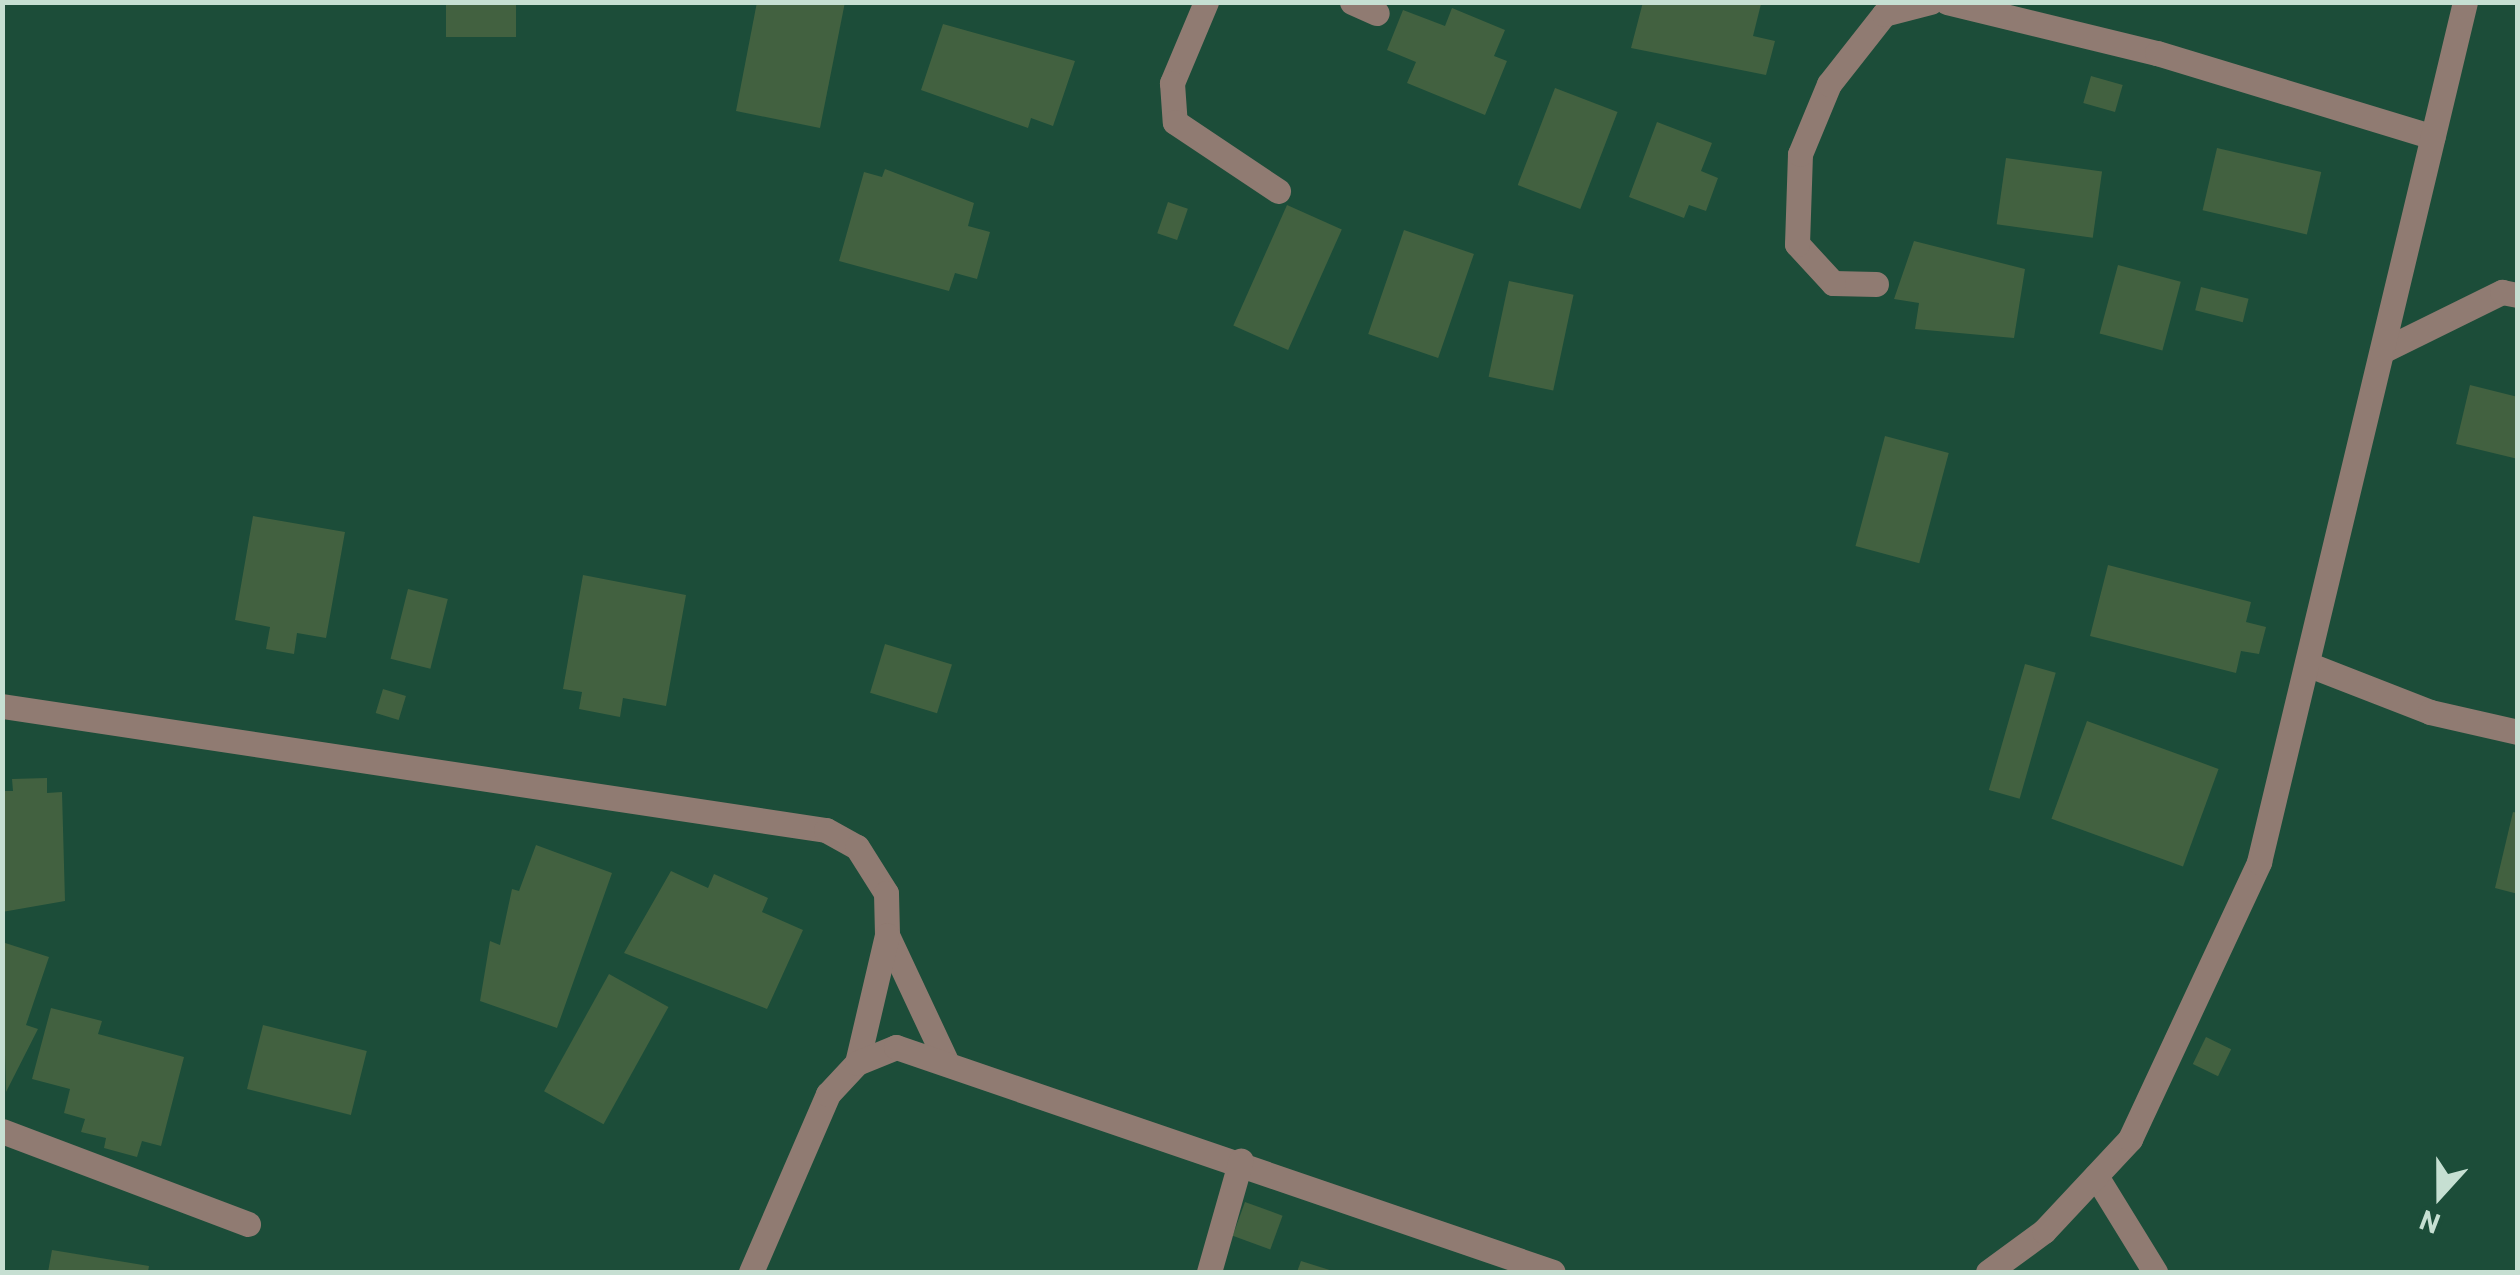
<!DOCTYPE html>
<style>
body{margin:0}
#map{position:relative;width:2520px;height:1275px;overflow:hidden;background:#1c4d39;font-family:Barlow,sans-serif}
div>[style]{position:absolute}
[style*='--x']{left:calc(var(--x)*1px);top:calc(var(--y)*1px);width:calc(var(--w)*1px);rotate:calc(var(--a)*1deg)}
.building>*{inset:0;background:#426140;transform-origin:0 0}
.minor>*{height:25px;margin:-12.5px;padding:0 12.5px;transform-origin:12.5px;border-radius:12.5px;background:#907b72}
span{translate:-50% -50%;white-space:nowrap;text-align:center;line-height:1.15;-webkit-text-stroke:8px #1c4d39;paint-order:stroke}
.frame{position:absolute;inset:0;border:5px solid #c6dfd2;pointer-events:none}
.north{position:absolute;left:2390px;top:1145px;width:100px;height:100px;-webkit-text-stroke:8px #1c4d39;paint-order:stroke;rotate:201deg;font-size:28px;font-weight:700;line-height:40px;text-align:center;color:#c6dfd2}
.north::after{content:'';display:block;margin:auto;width:35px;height:45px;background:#c6dfd2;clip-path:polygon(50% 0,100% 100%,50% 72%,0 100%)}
</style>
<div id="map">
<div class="building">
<div style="left:446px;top:2px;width:70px;height:35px"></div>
<div style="clip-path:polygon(757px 2px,845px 2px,820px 128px,736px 111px)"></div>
<div style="clip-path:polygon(1643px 2px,1761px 4px,1753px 36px,1775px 41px,1766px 75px,1631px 48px)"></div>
<div style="clip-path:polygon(1452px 8px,1505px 30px,1494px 56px,1507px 61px,1485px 115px,1407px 83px,1416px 62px,1387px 50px,1403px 10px,1445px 26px)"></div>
<div style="clip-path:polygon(943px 24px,1075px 61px,1053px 126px,1031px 118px,1028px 128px,921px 90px)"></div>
<div style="left:2091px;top:76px;width:33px;height:28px;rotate:16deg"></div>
<div style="left:1555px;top:88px;width:67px;height:104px;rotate:21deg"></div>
<div style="clip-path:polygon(1657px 122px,1712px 143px,1701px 171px,1718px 178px,1706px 211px,1689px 205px,1684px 218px,1629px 197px)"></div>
<div style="left:2217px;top:148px;width:107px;height:64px;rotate:13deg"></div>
<div style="left:2006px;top:158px;width:97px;height:67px;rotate:8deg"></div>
<div style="clip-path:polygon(885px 169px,974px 203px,968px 226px,990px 232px,977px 279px,955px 273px,949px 291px,839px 261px,864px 172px,882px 177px)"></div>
<div style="left:1168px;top:202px;width:21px;height:33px;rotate:19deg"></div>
<div style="left:1287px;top:205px;width:60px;height:132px;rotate:24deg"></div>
<div style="left:1404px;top:230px;width:74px;height:110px;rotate:19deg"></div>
<div style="clip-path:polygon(1914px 241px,2025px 269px,2014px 338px,1915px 329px,1919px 303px,1894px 299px)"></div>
<div style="left:2118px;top:265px;width:65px;height:71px;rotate:15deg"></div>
<div style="left:1509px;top:281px;width:66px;height:98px;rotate:12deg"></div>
<div style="left:2201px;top:287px;width:49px;height:24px;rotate:14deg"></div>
<div style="clip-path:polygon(2470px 385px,2518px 397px,2518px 459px,2456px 444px)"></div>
<div style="left:1885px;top:436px;width:66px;height:114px;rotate:15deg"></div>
<div style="clip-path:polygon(253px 516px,345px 532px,326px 638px,297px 633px,294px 654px,266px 649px,270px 627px,235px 620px)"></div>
<div style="clip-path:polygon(2108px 565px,2251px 602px,2246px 622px,2266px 627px,2259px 654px,2241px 651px,2236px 673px,2090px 636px)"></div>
<div style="clip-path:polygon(583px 575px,686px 595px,666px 706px,623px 698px,620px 717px,579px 709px,582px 692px,563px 689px)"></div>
<div style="left:408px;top:589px;width:41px;height:72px;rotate:14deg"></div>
<div style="left:885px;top:644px;width:70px;height:51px;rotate:17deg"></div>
<div style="left:2025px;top:664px;width:32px;height:131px;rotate:16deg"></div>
<div style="left:383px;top:689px;width:24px;height:25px;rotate:17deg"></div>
<div style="left:2087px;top:721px;width:140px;height:104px;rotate:20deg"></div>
<div style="clip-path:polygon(47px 778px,47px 793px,62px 792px,65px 901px,2px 912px,2px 791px,13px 791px,12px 779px)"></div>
<div style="clip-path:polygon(2513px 812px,2518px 813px,2518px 894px,2495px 888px)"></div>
<div style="clip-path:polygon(536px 845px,612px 873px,557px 1028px,480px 1001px,490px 941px,500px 945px,512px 889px,519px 891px)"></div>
<div style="clip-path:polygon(671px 871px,708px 888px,714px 874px,768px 898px,762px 912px,803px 930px,767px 1009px,624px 953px)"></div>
<div style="clip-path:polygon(2px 942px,49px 957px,26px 1025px,38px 1029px,6px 1092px)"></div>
<div style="left:609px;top:974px;width:68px;height:134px;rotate:29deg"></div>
<div style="clip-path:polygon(51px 1008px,102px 1021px,98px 1034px,184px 1057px,161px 1146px,142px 1141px,137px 1157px,104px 1148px,106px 1138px,81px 1132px,85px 1119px,64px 1113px,70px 1089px,32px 1079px)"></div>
<div style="left:263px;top:1025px;width:107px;height:66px;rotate:14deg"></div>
<div style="left:2206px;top:1037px;width:28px;height:30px;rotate:26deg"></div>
<div style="left:1245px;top:1202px;width:40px;height:36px;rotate:20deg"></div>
<div style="clip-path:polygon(52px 1250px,149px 1266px,148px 1272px,48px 1272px)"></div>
<div style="clip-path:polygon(1301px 1261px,1336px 1272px,1297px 1272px)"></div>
</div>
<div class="minor">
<div style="--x:1206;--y:2;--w:88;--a:112.8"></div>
<div style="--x:1172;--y:83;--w:39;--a:86"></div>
<div style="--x:1175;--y:122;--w:124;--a:33.8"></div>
<div style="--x:1352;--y:2;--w:27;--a:24"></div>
<div style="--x:1947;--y:2;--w:216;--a:13.7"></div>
<div style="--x:2157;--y:53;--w:288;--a:16.9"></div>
<div style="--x:1876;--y:284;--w:43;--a:-178.7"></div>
<div style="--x:1833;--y:283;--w:53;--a:-132.7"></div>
<div style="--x:1797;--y:244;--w:90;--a:-88.1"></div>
<div style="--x:1800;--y:154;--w:76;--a:-67.5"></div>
<div style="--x:1829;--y:84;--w:89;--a:-51.8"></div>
<div style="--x:1884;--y:14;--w:48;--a:-14.6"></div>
<div style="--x:2382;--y:351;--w:134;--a:-26.2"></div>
<div style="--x:2502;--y:292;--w:16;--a:11"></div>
<div style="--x:2307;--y:664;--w:132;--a:21.3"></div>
<div style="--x:2430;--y:712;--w:90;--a:12.8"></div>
<div style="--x:2;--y:706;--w:833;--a:8.56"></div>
<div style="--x:826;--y:830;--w:35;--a:29"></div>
<div style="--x:857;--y:847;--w:54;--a:57.8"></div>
<div style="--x:886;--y:893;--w:42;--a:88.6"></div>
<div style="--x:887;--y:935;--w:137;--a:64.9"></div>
<div style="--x:857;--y:1063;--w:131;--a:-76.8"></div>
<div style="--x:2;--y:1131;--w:263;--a:20.7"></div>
<div style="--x:2096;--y:1176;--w:113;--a:58.4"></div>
<div style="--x:751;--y:1272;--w:194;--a:-66.6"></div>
<div style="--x:828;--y:1094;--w:42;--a:-46.9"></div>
<div style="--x:857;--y:1063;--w:42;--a:-22.3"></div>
<div style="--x:896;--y:1047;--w:694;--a:18.9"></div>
<div style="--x:1209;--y:1272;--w:116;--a:-74.1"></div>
<div style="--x:1988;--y:1272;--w:69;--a:-36.2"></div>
<div style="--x:2044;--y:1231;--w:126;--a:-46.9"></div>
<div style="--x:2130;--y:1139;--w:306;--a:-65"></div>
<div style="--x:2259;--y:862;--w:884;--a:-76.53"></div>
</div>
<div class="frame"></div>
<div class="north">N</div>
</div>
